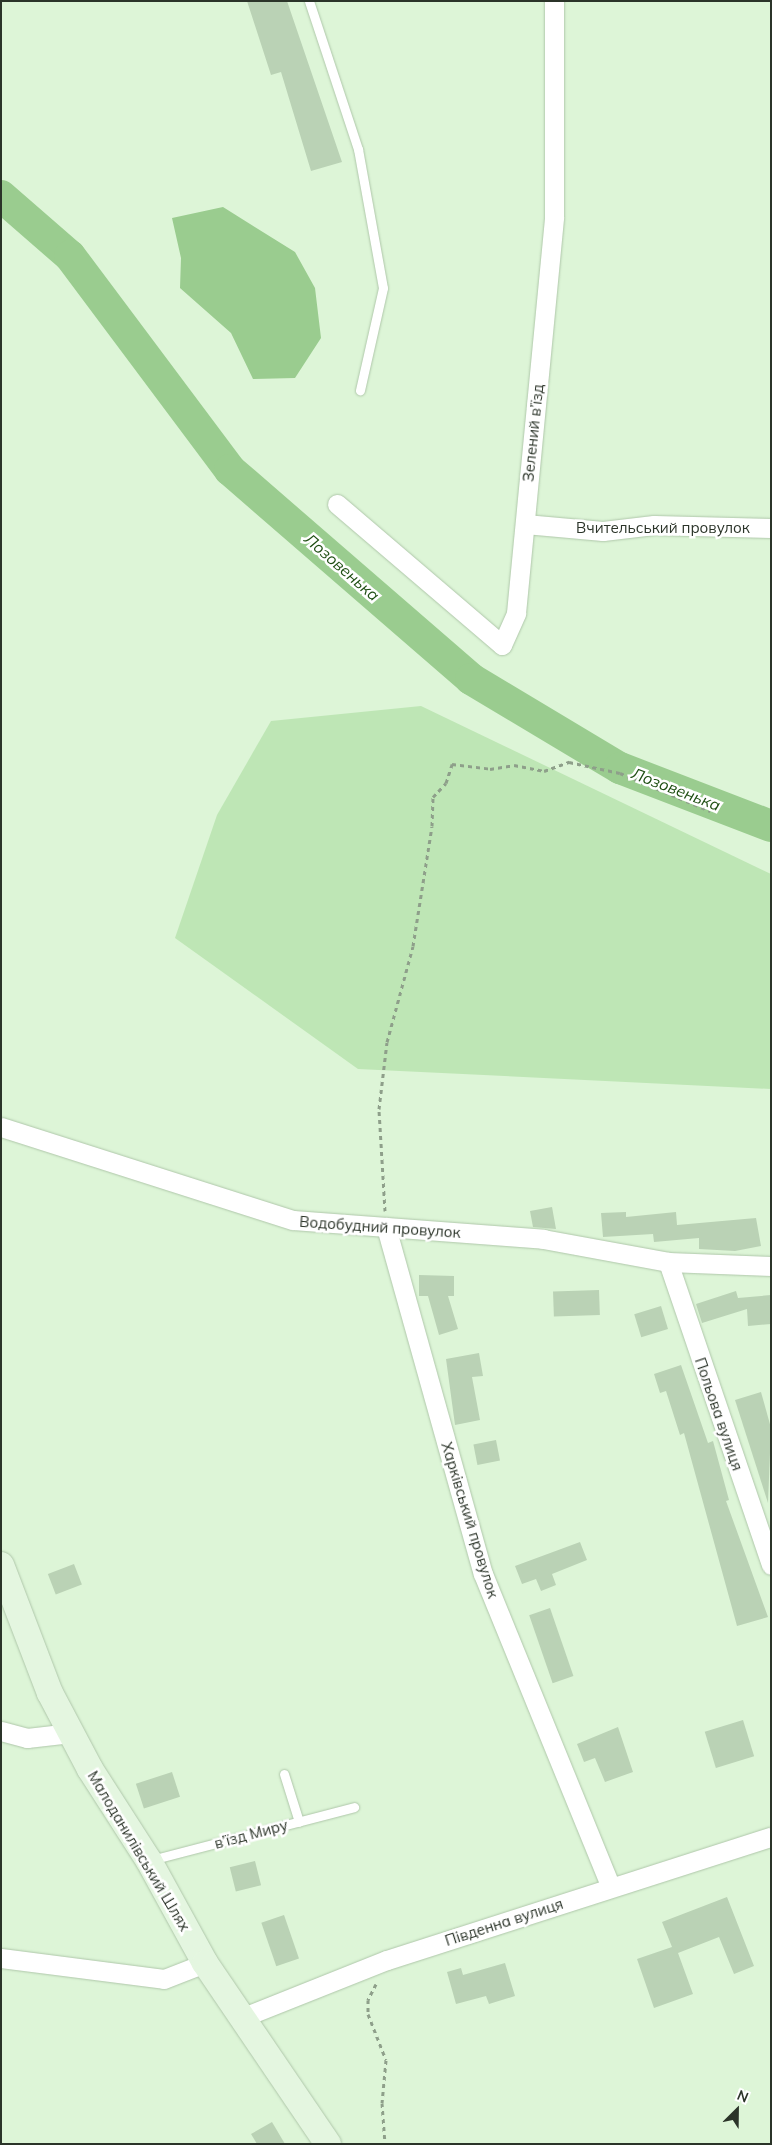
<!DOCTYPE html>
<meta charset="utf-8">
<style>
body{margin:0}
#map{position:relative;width:772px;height:2145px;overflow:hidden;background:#ddf5d7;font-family:Mulish,sans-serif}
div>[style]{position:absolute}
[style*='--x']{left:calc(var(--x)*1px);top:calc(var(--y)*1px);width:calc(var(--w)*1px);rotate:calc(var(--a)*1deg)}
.green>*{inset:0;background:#bee6b5}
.water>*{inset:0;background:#9acc8f}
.river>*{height:32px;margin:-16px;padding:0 16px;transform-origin:16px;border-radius:16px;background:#9acc8f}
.building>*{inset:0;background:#bad2b5;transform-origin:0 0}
.path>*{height:3px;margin-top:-1.5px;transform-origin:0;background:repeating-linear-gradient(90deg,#8e9f8a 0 4px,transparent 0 8px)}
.roads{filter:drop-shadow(0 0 1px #afc7aa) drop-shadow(0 0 1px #afc7aa)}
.service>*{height:9px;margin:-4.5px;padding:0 4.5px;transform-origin:4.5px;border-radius:4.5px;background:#fff}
.minor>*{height:19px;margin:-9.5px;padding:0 9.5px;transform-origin:9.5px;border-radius:9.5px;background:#fff}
.secondary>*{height:26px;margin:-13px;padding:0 13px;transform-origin:13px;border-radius:13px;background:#e4f6e0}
span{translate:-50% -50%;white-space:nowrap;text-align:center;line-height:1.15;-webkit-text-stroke:5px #fff;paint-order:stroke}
.street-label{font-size:15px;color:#2b3429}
.water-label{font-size:16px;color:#1e4e12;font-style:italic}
.frame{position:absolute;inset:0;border:2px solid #2b3429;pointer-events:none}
.north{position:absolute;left:712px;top:2085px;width:50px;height:50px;-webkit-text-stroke:4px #fff;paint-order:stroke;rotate:23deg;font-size:14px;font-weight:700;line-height:20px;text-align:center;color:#2b3429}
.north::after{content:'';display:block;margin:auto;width:18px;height:22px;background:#2b3429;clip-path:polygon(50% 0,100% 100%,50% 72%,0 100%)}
</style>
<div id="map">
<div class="green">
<div style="clip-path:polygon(421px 706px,771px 874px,771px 1089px,358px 1069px,175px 938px,217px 815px,271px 721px)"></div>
</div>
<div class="water">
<div style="clip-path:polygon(223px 207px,295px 252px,315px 288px,321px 338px,295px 378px,253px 379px,231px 333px,180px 288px,181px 258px,172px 218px)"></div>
</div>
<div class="river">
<div style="--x:1;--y:196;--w:91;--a:41"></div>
<div style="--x:70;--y:256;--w:267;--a:53.2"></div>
<div style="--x:230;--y:470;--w:319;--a:40.9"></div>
<div style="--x:471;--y:679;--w:174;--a:30.9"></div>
<div style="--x:620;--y:768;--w:162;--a:21"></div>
</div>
<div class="building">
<div style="clip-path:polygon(247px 1px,287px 1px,342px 162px,311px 171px,281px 72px,271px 75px)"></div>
<div style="clip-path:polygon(552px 1207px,556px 1229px,533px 1227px,530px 1211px)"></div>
<div style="clip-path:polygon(626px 1212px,626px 1217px,676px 1212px,677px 1225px,756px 1218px,761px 1246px,735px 1251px,699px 1249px,699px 1238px,654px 1242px,653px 1234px,603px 1237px,601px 1213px)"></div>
<div style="clip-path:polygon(419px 1275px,454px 1276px,454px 1296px,448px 1296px,458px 1329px,439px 1335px,428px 1296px,419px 1296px)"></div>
<div style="left:599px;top:1290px;width:25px;height:46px;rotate:88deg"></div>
<div style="clip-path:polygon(736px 1291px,738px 1298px,771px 1295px,771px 1324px,748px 1326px,747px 1309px,702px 1323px,696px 1304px)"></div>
<div style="left:661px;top:1306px;width:24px;height:28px;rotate:73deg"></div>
<div style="clip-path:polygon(479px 1353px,483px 1376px,472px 1377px,480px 1420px,455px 1425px,446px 1359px)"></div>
<div style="clip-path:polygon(681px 1365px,708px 1443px,713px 1441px,729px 1500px,726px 1501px,768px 1617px,737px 1626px,684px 1433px,680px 1435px,666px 1391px,660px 1393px,654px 1374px)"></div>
<div style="clip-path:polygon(761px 1392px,771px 1428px,768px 1503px,735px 1400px)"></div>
<div style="left:496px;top:1440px;width:21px;height:23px;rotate:79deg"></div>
<div style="clip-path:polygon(580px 1542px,587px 1560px,552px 1574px,556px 1585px,541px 1591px,536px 1579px,522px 1584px,515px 1566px)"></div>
<div style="left:74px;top:1564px;width:22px;height:28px;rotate:69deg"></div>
<div style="left:550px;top:1608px;width:72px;height:22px;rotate:71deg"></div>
<div style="left:743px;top:1720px;width:38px;height:40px;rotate:73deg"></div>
<div style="clip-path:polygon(618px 1727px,633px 1772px,605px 1782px,595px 1758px,584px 1762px,577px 1744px)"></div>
<div style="left:172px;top:1772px;width:26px;height:38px;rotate:72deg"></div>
<div style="left:255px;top:1861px;width:25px;height:26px;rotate:76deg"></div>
<div style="clip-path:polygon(727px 1897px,754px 1966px,734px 1974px,719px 1937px,678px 1953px,693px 1994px,654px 2008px,637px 1959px,672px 1947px,662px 1922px)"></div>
<div style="left:284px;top:1915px;width:46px;height:24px;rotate:71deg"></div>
<div style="clip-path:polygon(505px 1963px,515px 1996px,489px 2004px,486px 1996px,456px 2004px,447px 1972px,461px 1968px,463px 1975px)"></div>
<div style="clip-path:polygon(272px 2122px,285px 2144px,257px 2144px,251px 2134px)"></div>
</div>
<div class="path">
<div style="--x:385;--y:1211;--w:102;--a:-93.4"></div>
<div style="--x:379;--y:1109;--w:67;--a:-83.2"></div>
<div style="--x:387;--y:1042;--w:99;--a:-74.8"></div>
<div style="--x:413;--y:946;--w:121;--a:-81"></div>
<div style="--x:432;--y:826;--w:29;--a:-88"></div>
<div style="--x:433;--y:797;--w:19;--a:-47"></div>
<div style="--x:446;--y:783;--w:20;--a:-72"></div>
<div style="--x:452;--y:764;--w:38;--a:7"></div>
<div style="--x:490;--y:769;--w:24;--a:-9"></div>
<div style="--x:514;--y:765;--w:31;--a:11"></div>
<div style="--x:544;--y:771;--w:27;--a:-20"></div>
<div style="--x:569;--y:762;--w:52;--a:12.2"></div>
<div style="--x:620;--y:773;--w:98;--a:22.9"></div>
<div style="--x:376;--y:1984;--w:18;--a:117"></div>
<div style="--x:368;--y:2000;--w:14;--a:90"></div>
<div style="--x:368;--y:2014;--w:49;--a:68.6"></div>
<div style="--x:386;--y:2060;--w:43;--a:95.3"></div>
<div style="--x:382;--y:2103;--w:41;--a:85.8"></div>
</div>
<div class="roads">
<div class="service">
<div style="--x:309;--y:1;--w:156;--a:71.7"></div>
<div style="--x:358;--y:149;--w:141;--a:79.8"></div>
<div style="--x:383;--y:288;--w:105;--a:102.7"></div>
<div style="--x:284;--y:1774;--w:50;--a:72.6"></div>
<div style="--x:151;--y:1860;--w:210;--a:-14.6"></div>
</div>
<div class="minor">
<div style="--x:337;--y:504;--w:217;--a:40.5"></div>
<div style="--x:502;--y:645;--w:35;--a:-66"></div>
<div style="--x:516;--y:613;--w:398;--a:-84.5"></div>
<div style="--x:554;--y:217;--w:216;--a:-90"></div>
<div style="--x:525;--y:524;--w:78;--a:5.1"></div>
<div style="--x:603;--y:531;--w:51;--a:-6.7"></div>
<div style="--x:654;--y:525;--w:117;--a:1.5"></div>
<div style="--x:1;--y:1127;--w:306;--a:17.7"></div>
<div style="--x:293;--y:1220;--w:251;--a:4.3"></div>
<div style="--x:543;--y:1239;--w:127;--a:10.4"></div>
<div style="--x:668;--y:1262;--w:103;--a:2.2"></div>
<div style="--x:386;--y:1227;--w:360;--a:74.4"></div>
<div style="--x:483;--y:1574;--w:338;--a:67.8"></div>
<div style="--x:668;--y:1262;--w:320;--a:71.2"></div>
<div style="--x:1;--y:1731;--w:27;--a:15"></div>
<div style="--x:27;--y:1738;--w:44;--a:-6.5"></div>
<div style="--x:1;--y:1958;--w:164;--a:7.3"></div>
<div style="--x:164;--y:1979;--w:44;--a:-21.3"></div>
<div style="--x:241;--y:2018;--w:157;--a:-21.7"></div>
<div style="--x:387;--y:1960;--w:403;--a:-17.8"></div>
</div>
<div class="secondary">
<div style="--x:1;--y:1565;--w:137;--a:69.1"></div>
<div style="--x:50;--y:1693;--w:86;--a:62.2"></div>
<div style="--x:90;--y:1769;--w:109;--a:57.3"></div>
<div style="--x:149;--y:1861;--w:116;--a:61.2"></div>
<div style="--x:205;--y:1963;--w:219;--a:55.8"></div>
</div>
</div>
<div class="street-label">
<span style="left:533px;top:433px;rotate:-84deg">Зелений в’їзд</span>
<span style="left:663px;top:528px">Вчительський провулок</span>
<span style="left:380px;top:1227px;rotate:4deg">Водобудний провулок</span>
<span style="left:719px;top:1414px;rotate:71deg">Польова вулиця</span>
<span style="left:470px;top:1520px;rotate:73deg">Харківський провулок</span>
<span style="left:251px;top:1834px;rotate:-15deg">в’їзд Миру</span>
<span style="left:139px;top:1851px;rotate:59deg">Малоданилівський Шлях</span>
<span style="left:504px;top:1922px;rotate:-18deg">Південна вулиця</span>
</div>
<div class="water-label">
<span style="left:342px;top:567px;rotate:41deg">Лозовенька</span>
<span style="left:676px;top:789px;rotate:21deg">Лозовенька</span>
</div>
<div class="frame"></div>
<div class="north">N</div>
</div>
